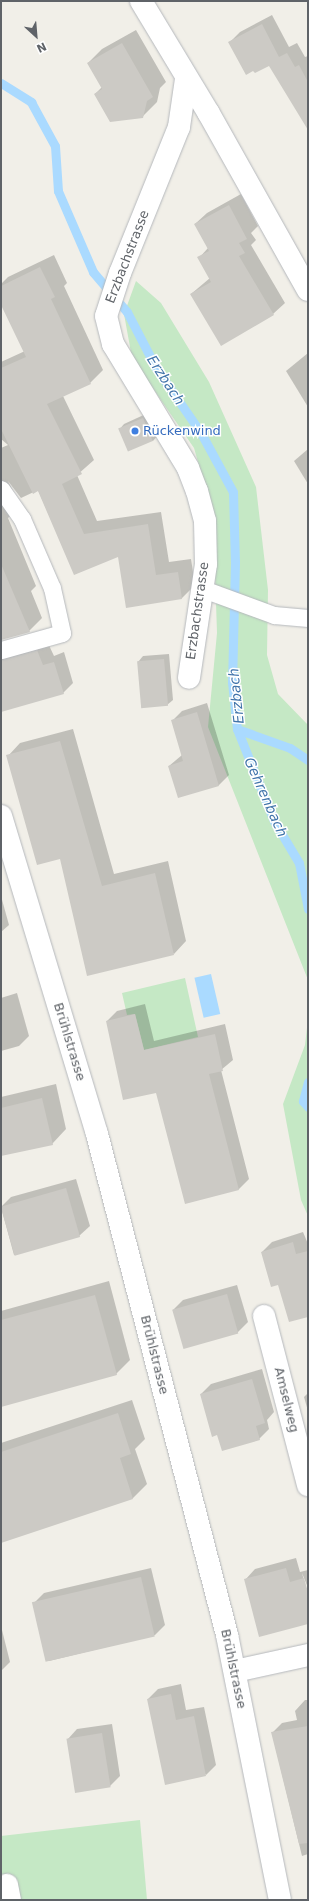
<!DOCTYPE html>
<meta charset="utf-8">
<style>
body{margin:0}
#map{position:relative;width:309px;height:1901px;overflow:hidden;background:#f1efe8;font-family:"DejaVu Sans",sans-serif}
div>[style]{position:absolute}
[style*='--x']{left:calc(var(--x)*1px);top:calc(var(--y)*1px);width:calc(var(--w)*1px);rotate:calc(var(--a)*1deg)}
.green>*{inset:0;background:#c5e8c5}
.water>*{inset:0;background:#aadaff;transform-origin:0 0}
.shadow>*{inset:0;background:#0003}
.stream>*{height:9px;margin:-4.5px;padding:0 4.5px;transform-origin:4.5px;border-radius:4.5px;background:#aadaff}
.building>*{inset:0;background:#cccac5;transform-origin:0 0}
.roads{filter:drop-shadow(0 0 1px #b5b8bc) drop-shadow(0 0 1px #b5b8bc)}
.service>*{height:17px;margin:-8.5px;padding:0 8.5px;transform-origin:8.5px;border-radius:8.5px;background:#fff}
.minor>*{height:22px;margin:-11px;padding:0 11px;transform-origin:11px;border-radius:11px;background:#fff}
.dots>*{width:11px;height:11px;translate:-50% -50%;box-sizing:border-box;border:2px solid #fff;border-radius:50%}
span{translate:-50% -50%;white-space:nowrap;text-align:center;line-height:1.15;-webkit-text-stroke:3px #fff;paint-order:stroke}
.street-label{font-size:13px;color:#5f6368}
.shop-label{font-size:13px;color:#366cbe}
.left{translate:0 -50%;text-align:left}
.water-label{font-size:14px;color:#4174aa;font-style:italic}
.frame{position:absolute;inset:0;border:2px solid #5f6368;pointer-events:none}
.north{position:absolute;left:16px;top:16px;width:40px;height:40px;-webkit-text-stroke:3px #fff;paint-order:stroke;rotate:154deg;font-size:11px;font-weight:700;line-height:16px;text-align:center;color:#5f6368}
.north::after{content:'';display:block;margin:auto;width:14px;height:18px;background:#5f6368;clip-path:polygon(50% 0,100% 100%,50% 72%,0 100%)}
</style>
<div id="map">
<div class="green">
<div style="clip-path:polygon(136px 281px,161px 303px,209px 382px,256px 487px,268px 590px,267px 655px,278px 694px,308px 725px,308px 980px,208px 727px,217px 633px,213px 514px,194px 448px,132px 358px,124px 314px)"></div>
<div style="clip-path:polygon(185px 978px,198px 1037px,144px 1050px,135px 1014px,127px 1015px,122px 993px)"></div>
<div style="clip-path:polygon(308px 1019px,308px 1216px,301px 1200px,283px 1104px,305px 1045px)"></div>
<div style="clip-path:polygon(140px 1820px,147px 1900px,1px 1900px,1px 1836px)"></div>
</div>
<div class="water">
<div style="left:211px;top:974px;width:41px;height:17px;rotate:77deg"></div>
</div>
<div class="shadow">
<div style="clip-path:polygon(272px 15px,289px 47px,297px 43px,305px 57px,308px 56px,308px 105px,269px 65px,230px 42px,240px 32px)"></div>
<div style="clip-path:polygon(136px 30px,166px 82px,160px 88px,157px 102px,142px 117px,95px 94px,102px 87px,88px 63px,102px 49px)"></div>
<div style="clip-path:polygon(241px 194px,258px 226px,251px 233px,256px 240px,251px 245px,285px 303px,273px 314px,191px 294px,210px 278px,199px 258px,208px 248px,195px 224px,207px 213px)"></div>
<div style="clip-path:polygon(54px 255px,67px 283px,64px 286px,103px 370px,90px 383px,63px 396px,94px 460px,77px 475px,97px 521px,161px 512px,169px 562px,191px 559px,195px 585px,182px 598px,127px 607px,119px 555px,75px 574px,38px 490px,21px 498px,8px 481px,15px 495px,13px 513px,8px 518px,36px 586px,31px 591px,42px 618px,29px 631px,1px 639px,1px 448px,8px 445px,1px 439px,1px 362px,25px 351px,1px 303px,1px 284px,8px 277px)"></div>
<div style="clip-path:polygon(308px 353px,308px 407px,286px 371px)"></div>
<div style="clip-path:polygon(148px 413px,158px 435px,153px 441px,119px 430px,124px 424px)"></div>
<div style="clip-path:polygon(308px 449px,308px 484px,294px 461px)"></div>
<div style="clip-path:polygon(47px 641px,54px 656px,64px 652px,73px 683px,63px 693px,1px 711px,1px 656px)"></div>
<div style="clip-path:polygon(169px 654px,173px 700px,167px 705px,138px 662px,143px 656px)"></div>
<div style="clip-path:polygon(207px 703px,229px 775px,219px 785px,179px 797px,169px 766px,182px 755px,172px 721px,182px 711px)"></div>
<div style="clip-path:polygon(73px 729px,114px 874px,168px 861px,186px 941px,174px 954px,60px 858px,8px 756px,20px 743px)"></div>
<div style="clip-path:polygon(1px 896px,9px 925px,1px 932px)"></div>
<div style="clip-path:polygon(17px 993px,29px 1036px,19px 1046px,1px 1051px,1px 998px)"></div>
<div style="clip-path:polygon(145px 1004px,154px 1041px,225px 1024px,233px 1060px,221px 1070px,249px 1179px,239px 1189px,186px 1203px,157px 1091px,107px 1021px,117px 1011px)"></div>
<div style="clip-path:polygon(56px 1084px,66px 1129px,52px 1144px,1px 1155px,1px 1097px)"></div>
<div style="clip-path:polygon(76px 1179px,90px 1226px,79px 1236px,14px 1255px,1px 1207px,11px 1197px)"></div>
<div style="clip-path:polygon(303px 1232px,308px 1244px,308px 1316px,279px 1283px,262px 1252px,272px 1242px)"></div>
<div style="clip-path:polygon(109px 1281px,130px 1360px,116px 1374px,1px 1406px,1px 1311px)"></div>
<div style="clip-path:polygon(237px 1285px,248px 1322px,237px 1333px,173px 1310px,183px 1300px)"></div>
<div style="clip-path:polygon(262px 1369px,274px 1412px,267px 1420px,269px 1429px,259px 1439px,218px 1434px,201px 1394px,211px 1384px)"></div>
<div style="clip-path:polygon(308px 1393px,308px 1411px,304px 1397px)"></div>
<div style="clip-path:polygon(132px 1400px,145px 1439px,135px 1449px,147px 1484px,133px 1498px,1px 1542px,1px 1443px)"></div>
<div style="clip-path:polygon(296px 1558px,300px 1572px,308px 1570px,308px 1588px,302px 1573px,308px 1596px,308px 1623px,245px 1580px,255px 1569px)"></div>
<div style="clip-path:polygon(151px 1568px,165px 1625px,155px 1635px,49px 1661px,34px 1603px,44px 1593px)"></div>
<div style="clip-path:polygon(1px 1626px,10px 1662px,1px 1671px)"></div>
<div style="clip-path:polygon(181px 1684px,186px 1710px,204px 1707px,216px 1765px,206px 1775px,148px 1699px,158px 1689px)"></div>
<div style="clip-path:polygon(305px 1700px,308px 1700px,308px 1857px,308px 1854px,302px 1856px,272px 1733px,282px 1723px,297px 1720px,295px 1711px)"></div>
<div style="clip-path:polygon(112px 1724px,120px 1776px,110px 1786px,67px 1740px,77px 1729px)"></div>
</div>
<div class="stream">
<div style="--x:1;--y:83;--w:36;--a:32"></div>
<div style="--x:31;--y:102;--w:50;--a:61.4"></div>
<div style="--x:55;--y:146;--w:45;--a:86.2"></div>
<div style="--x:58;--y:191;--w:88;--a:66.6"></div>
<div style="--x:93;--y:272;--w:52;--a:49.6"></div>
<div style="--x:127;--y:312;--w:63;--a:62.6"></div>
<div style="--x:156;--y:368;--w:79;--a:55.3"></div>
<div style="--x:201;--y:433;--w:67;--a:61.5"></div>
<div style="--x:233;--y:492;--w:70;--a:88.4"></div>
<div style="--x:235;--y:562;--w:120;--a:91.4"></div>
<div style="--x:232;--y:682;--w:47;--a:83.9"></div>
<div style="--x:237;--y:729;--w:56;--a:19.7"></div>
<div style="--x:290;--y:748;--w:22;--a:34"></div>
<div style="--x:237;--y:729;--w:99;--a:68.1"></div>
<div style="--x:274;--y:821;--w:49;--a:59.2"></div>
<div style="--x:299;--y:863;--w:47;--a:78.9"></div>
<div style="--x:308;--y:1082;--w:20;--a:105"></div>
<div style="--x:303;--y:1101;--w:8;--a:50"></div>
</div>
<div class="building">
<div style="clip-path:polygon(262px 24px,279px 57px,287px 53px,295px 67px,299px 65px,308px 82px,308px 130px,269px 66px,255px 73px,253px 71px,246px 75px,228px 42px)"></div>
<div style="clip-path:polygon(122px 43px,153px 97px,147px 101px,143px 118px,110px 122px,94px 94px,102px 89px,87px 63px)"></div>
<div style="clip-path:polygon(229px 205px,247px 239px,239px 243px,245px 253px,239px 256px,274px 315px,221px 346px,190px 294px,211px 282px,197px 257px,209px 251px,194px 224px)"></div>
<div style="clip-path:polygon(40px 267px,55px 297px,51px 299px,91px 384px,47px 404px,82px 474px,62px 484px,84px 534px,148px 524px,156px 575px,178px 572px,182px 599px,126px 608px,118px 557px,74px 575px,38px 491px,33px 494px,1px 429px,1px 368px,26px 357px,1px 305px,1px 286px)"></div>
<div style="left:143px;top:418px;width:25px;height:27px;rotate:67deg"></div>
<div style="clip-path:polygon(1px 564px,30px 632px,1px 640px)"></div>
<div style="clip-path:polygon(37px 650px,43px 665px,54px 662px,64px 694px,1px 712px,1px 660px)"></div>
<div style="left:164px;top:659px;width:47px;height:27px;rotate:85deg"></div>
<div style="clip-path:polygon(197px 712px,219px 786px,178px 798px,168px 766px,183px 761px,171px 720px)"></div>
<div style="clip-path:polygon(60px 741px,102px 886px,155px 873px,174px 955px,87px 976px,60px 859px,37px 865px,6px 755px)"></div>
<div style="clip-path:polygon(135px 1014px,144px 1050px,215px 1034px,223px 1071px,209px 1074px,239px 1190px,185px 1204px,156px 1093px,123px 1100px,106px 1021px)"></div>
<div style="clip-path:polygon(42px 1098px,53px 1145px,1px 1156px,1px 1108px)"></div>
<div style="left:66px;top:1188px;width:51px;height:68px;rotate:74deg"></div>
<div style="clip-path:polygon(293px 1242px,296px 1254px,308px 1251px,308px 1317px,289px 1322px,278px 1285px,271px 1287px,261px 1252px)"></div>
<div style="left:227px;top:1294px;width:41px;height:57px;rotate:74deg"></div>
<div style="clip-path:polygon(95px 1295px,117px 1375px,1px 1407px,1px 1320px)"></div>
<div style="clip-path:polygon(252px 1379px,265px 1423px,256px 1426px,260px 1440px,222px 1451px,217px 1435px,212px 1437px,200px 1394px)"></div>
<div style="clip-path:polygon(118px 1413px,131px 1454px,120px 1458px,133px 1499px,1px 1543px,1px 1452px)"></div>
<div style="clip-path:polygon(286px 1568px,290px 1582px,304px 1578px,308px 1592px,308px 1624px,259px 1637px,244px 1579px)"></div>
<div style="left:141px;top:1577px;width:61px;height:112px;rotate:77deg"></div>
<div style="clip-path:polygon(171px 1694px,176px 1720px,194px 1716px,206px 1776px,165px 1785px,147px 1699px)"></div>
<div style="clip-path:polygon(308px 1726px,308px 1843px,299px 1844px,271px 1732px)"></div>
<div style="left:102px;top:1733px;width:55px;height:36px;rotate:81deg"></div>
</div>
<div class="roads">
<div class="service">
<div style="--x:1;--y:489;--w:37;--a:55"></div>
<div style="--x:22;--y:519;--w:75;--a:66.5"></div>
<div style="--x:52;--y:588;--w:46;--a:77.5"></div>
<div style="--x:62;--y:633;--w:63;--a:164.4"></div>
<div style="--x:203;--y:589;--w:76;--a:20.1"></div>
<div style="--x:274;--y:615;--w:34;--a:5"></div>
</div>
<div class="minor">
<div style="--x:141;--y:1;--w:130;--a:58.9"></div>
<div style="--x:208;--y:112;--w:204;--a:60.7"></div>
<div style="--x:186;--y:79;--w:49;--a:98.3"></div>
<div style="--x:179;--y:127;--w:157;--a:112"></div>
<div style="--x:120;--y:273;--w:45;--a:108"></div>
<div style="--x:106;--y:316;--w:29;--a:76"></div>
<div style="--x:113;--y:344;--w:145;--a:58.8"></div>
<div style="--x:188;--y:468;--w:25;--a:69"></div>
<div style="--x:197;--y:491;--w:31;--a:75"></div>
<div style="--x:205;--y:521;--w:43;--a:88.7"></div>
<div style="--x:206;--y:564;--w:115;--a:98.5"></div>
<div style="--x:1;--y:816;--w:332;--a:73.2"></div>
<div style="--x:97;--y:1134;--w:518;--a:75.45"></div>
<div style="--x:227;--y:1635;--w:270;--a:78.7"></div>
<div style="--x:264;--y:1316;--w:175;--a:75.4"></div>
<div style="--x:235;--y:1671;--w:75;--a:-12.4"></div>
<div style="--x:7;--y:1885;--w:15;--a:79"></div>
</div>
</div>
<div class="dots">
<div style="left:135px;top:431px;background:#3f7fe0"></div>
</div>
<div class="street-label">
<span style="left:128px;top:257px;rotate:-69deg">Erzbachstrasse</span>
<span style="left:198px;top:611px;rotate:-82deg">Erzbachstrasse</span>
<span style="left:69px;top:1042px;rotate:73deg">Brühlstrasse</span>
<span style="left:154px;top:1355px;rotate:76deg">Brühlstrasse</span>
<span style="left:286px;top:1400px;rotate:76deg">Amselweg</span>
<span style="left:233px;top:1669px;rotate:78deg">Brühlstrasse</span>
</div>
<div class="shop-label">
<span class="left" style="left:143px;top:431px">Rückenwind</span>
</div>
<div class="water-label">
<span style="left:166px;top:380px;rotate:57deg">Erzbach</span>
<span style="left:236px;top:696px;rotate:-96deg">Erzbach</span>
<span style="left:266px;top:797px;rotate:66deg">Gehrenbach</span>
</div>
<div class="frame"></div>
<div class="north">N</div>
</div>
